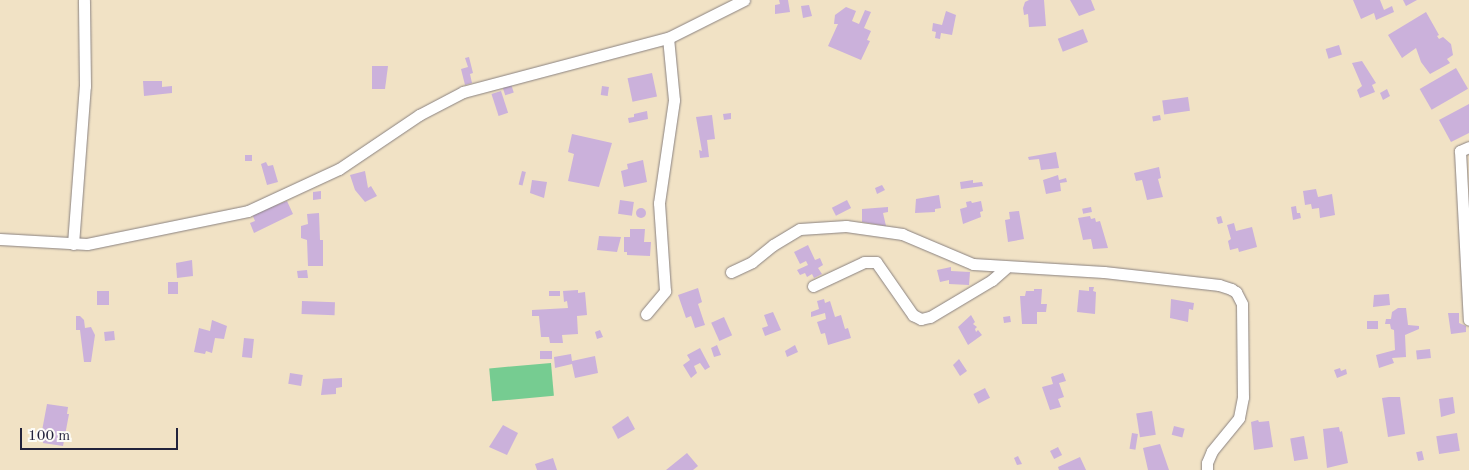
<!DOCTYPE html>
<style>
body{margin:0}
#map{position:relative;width:1469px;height:470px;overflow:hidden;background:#f1e2c5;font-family:"Old Standard TT",serif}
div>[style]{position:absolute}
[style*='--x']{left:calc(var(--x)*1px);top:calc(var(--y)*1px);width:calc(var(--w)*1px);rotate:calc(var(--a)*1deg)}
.green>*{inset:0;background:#76cc91;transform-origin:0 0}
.building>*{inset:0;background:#cbb1db;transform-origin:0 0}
.round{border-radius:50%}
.roads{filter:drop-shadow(0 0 1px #8a8280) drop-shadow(0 0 1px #8a8280)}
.minor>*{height:11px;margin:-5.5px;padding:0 5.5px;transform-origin:5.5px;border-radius:5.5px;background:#fff}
span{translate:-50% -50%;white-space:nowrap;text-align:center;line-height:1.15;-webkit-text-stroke:4px #fdfcf7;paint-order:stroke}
.scale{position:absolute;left:20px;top:428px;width:158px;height:22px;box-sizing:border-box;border:2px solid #22223b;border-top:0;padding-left:6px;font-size:15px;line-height:18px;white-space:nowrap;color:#22223b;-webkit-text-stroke:4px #fdfcf7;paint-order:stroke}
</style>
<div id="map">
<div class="green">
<div style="left:551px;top:363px;width:33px;height:62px;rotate:85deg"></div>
</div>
<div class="building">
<div style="clip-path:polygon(779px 0,788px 0,790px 12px,775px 14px,775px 5px,780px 4px)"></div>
<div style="clip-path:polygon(1029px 0,1044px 0,1046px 26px,1029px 27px,1028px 14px,1024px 15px,1023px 8px,1025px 2px)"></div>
<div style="clip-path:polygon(1070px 0,1091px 0,1095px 10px,1079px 16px)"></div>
<div style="clip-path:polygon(1353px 0,1380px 0,1384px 10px,1392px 6px,1394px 12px,1376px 20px,1374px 13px,1361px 19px)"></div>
<div style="clip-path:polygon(1403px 0,1417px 0,1406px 6px)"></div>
<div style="clip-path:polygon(809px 5px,812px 16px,803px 18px,801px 6px)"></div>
<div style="clip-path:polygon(846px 7px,856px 11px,852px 21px,859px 24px,865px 10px,871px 12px,864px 28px,871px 31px,867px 40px,870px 41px,861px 60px,828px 46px,838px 24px,834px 24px,835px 15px)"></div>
<div style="clip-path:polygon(946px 11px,956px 15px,952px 35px,941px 33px,940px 39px,935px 38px,936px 32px,932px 31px,933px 23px,942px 25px)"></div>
<div style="clip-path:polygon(1426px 12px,1439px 35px,1437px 36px,1439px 39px,1443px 37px,1451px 44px,1453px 55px,1447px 59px,1450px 63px,1430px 74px,1421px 62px,1416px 48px,1402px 58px,1388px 35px)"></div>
<div style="left:1083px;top:29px;width:14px;height:27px;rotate:69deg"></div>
<div style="left:1339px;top:45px;width:10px;height:14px;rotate:73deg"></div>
<div style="clip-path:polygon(469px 57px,473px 73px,470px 74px,472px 83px,465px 85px,461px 69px,468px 67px,465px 58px)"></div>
<div style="clip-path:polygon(1362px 61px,1376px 83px,1372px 85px,1375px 92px,1360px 98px,1357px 90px,1362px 86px,1352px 63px)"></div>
<div style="clip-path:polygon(372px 66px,388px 66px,385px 89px,372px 89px)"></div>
<div style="left:1456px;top:68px;width:24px;height:42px;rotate:60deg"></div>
<div style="left:652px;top:73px;width:24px;height:25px;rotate:78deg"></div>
<div style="clip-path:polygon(143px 81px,162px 81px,162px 87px,172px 86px,172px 93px,144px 96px)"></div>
<div style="left:511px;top:84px;width:9px;height:9px;rotate:72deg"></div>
<div style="left:602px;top:86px;width:7px;height:9px;rotate:8deg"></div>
<div style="clip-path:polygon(1387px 89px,1390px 96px,1383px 100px,1380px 93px)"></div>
<div style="left:501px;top:91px;width:23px;height:10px;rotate:72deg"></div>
<div style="left:1188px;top:97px;width:14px;height:26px;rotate:82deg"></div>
<div style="clip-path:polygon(1469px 104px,1469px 133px,1451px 142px,1439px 120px)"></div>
<div style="clip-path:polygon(647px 111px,648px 119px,629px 123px,628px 118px,634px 117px,634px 114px)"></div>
<div style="clip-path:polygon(731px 113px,731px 119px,724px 120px,723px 114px)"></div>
<div style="clip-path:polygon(712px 115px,715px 139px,707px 140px,709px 157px,700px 158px,699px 150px,702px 151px,696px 117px)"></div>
<div style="left:1160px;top:115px;width:5px;height:8px;rotate:79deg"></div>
<div style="clip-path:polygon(572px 134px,612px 143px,599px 187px,568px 181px,574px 154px,568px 152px)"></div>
<div style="clip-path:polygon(1056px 152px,1059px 168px,1041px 170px,1039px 159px,1029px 160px,1028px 157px)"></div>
<div style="left:245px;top:155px;width:7px;height:6px"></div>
<div style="clip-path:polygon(643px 160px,647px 182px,624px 187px,621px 171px,628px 169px,627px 164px)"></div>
<div style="clip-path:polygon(266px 162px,268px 166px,273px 165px,278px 182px,267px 185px,261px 164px)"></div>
<div style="clip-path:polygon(1159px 167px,1161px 178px,1158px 179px,1163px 197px,1147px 200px,1142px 180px,1136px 181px,1134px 173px)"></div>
<div style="clip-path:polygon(365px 171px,368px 188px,371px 186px,377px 196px,365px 202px,355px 190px,350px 175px)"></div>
<div style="left:522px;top:171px;width:4px;height:14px;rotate:14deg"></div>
<div style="clip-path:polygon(1058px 175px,1059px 180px,1066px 178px,1067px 182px,1060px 183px,1061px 191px,1046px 194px,1043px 180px)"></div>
<div style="clip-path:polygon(532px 180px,547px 182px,544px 198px,530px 193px)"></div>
<div style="clip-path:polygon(973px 180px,973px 183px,982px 182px,983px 186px,961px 189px,960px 182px)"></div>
<div style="clip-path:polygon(882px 185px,885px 190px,877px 194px,875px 188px)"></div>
<div style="clip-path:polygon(1316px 189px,1318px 197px,1332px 194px,1335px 215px,1320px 218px,1319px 208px,1312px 209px,1311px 204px,1305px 205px,1303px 191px)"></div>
<div style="clip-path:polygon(321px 191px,321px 199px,313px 200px,313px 192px)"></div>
<div style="clip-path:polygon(939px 195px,941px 208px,935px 209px,935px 212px,915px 213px,916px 199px)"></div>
<div style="left:620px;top:200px;width:14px;height:14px;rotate:8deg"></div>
<div style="left:847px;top:200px;width:9px;height:17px;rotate:63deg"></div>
<div style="clip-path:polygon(287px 201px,293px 214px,254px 233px,250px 223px,255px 221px,252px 214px)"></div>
<div style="clip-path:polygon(971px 201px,972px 203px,981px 201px,983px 211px,980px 212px,981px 217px,963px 224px,960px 209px,967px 207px,966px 202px)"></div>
<div style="clip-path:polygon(1296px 206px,1297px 213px,1300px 213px,1301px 218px,1293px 220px,1291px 207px)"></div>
<div style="clip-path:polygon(888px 207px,888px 212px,883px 213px,886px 226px,862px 222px,862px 209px)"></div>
<div style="left:1091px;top:207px;width:5px;height:9px;rotate:79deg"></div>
<div class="round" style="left:636px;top:208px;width:10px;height:10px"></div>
<div style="clip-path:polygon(1019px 211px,1024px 239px,1008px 242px,1005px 220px,1010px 219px,1009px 212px)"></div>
<div style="clip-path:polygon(319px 213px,320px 240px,323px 240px,323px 266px,308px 266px,307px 240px,301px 238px,301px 226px,308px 224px,307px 214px)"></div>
<div style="clip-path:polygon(1090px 216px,1091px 219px,1095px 218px,1096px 222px,1100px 221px,1108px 248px,1093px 249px,1091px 239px,1083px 240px,1078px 218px)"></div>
<div style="left:1221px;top:216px;width:7px;height:5px;rotate:74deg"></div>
<div style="clip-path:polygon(1234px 223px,1236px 231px,1252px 227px,1257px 247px,1239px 252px,1238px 248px,1230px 250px,1228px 241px,1231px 239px,1227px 225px)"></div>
<div style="clip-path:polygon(630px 229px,645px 229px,644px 242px,651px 242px,650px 256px,627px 255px,627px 252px,624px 252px,624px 237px,630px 237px)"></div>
<div style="clip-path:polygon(599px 236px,621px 237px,617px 252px,597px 250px)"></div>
<div style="clip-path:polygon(808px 245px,815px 260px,820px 258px,823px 265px,818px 268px,822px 274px,814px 278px,812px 274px,807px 277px,805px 273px,800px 275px,797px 270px,808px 265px,806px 261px,800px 264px,794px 252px)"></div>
<div style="clip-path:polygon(192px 260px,193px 276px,177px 278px,176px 263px)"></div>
<div style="clip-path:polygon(951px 267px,951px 271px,970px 272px,969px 285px,949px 284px,949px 280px,940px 282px,937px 270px)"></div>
<div style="clip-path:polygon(307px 270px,308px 278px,298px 278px,297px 271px)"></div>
<div style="left:178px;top:282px;width:12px;height:10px;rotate:90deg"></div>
<div style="clip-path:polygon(1089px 287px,1094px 287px,1093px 291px,1096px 292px,1095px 314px,1077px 312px,1079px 290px,1089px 291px)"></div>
<div style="clip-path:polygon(698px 288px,702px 302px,698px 304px,705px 325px,695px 328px,691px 316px,686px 318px,678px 295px)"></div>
<div style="clip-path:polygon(1034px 289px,1042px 289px,1041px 304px,1047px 304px,1046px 312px,1037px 312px,1037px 324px,1022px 324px,1020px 296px,1025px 296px,1026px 291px,1034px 291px)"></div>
<div style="clip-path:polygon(578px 290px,578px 293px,585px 292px,587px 315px,577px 316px,578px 334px,562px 335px,563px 343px,550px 343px,549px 337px,541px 337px,539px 316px,532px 316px,532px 310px,568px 308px,567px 301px,564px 302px,563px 291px)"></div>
<div style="left:109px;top:291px;width:14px;height:12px;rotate:90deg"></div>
<div style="left:560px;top:291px;width:5px;height:11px;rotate:90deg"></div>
<div style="clip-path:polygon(1389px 294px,1390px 305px,1373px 307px,1374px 295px)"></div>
<div style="clip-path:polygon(824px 299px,825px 303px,830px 301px,835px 317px,841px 315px,845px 329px,848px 328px,851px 338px,828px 345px,825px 333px,821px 334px,817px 322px,826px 319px,825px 313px,811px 317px,811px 312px,819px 309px,817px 301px)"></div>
<div style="clip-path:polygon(1171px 299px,1194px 303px,1193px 310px,1189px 309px,1188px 322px,1170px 318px)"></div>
<div style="left:302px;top:301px;width:33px;height:13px;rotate:2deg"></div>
<div style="clip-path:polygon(1398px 308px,1406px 308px,1408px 325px,1419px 326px,1419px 329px,1405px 335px,1406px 357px,1392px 358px,1394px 363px,1379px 368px,1376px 355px,1395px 350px,1394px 330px,1391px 329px,1390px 324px,1385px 324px,1386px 319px,1391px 319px,1392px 312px)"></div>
<div style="clip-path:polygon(773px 312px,781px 330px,765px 336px,762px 328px,768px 326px,764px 315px)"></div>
<div style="clip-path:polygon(1448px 313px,1459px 313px,1459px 323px,1466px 326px,1466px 332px,1451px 334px)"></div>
<div style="clip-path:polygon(971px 315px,975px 322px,973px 324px,977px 327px,975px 329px,976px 332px,978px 330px,982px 335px,968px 345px,958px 327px)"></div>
<div style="clip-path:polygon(76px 316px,80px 316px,84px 320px,85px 328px,91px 327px,95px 335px,91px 362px,84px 362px,80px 330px,76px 330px)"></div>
<div style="left:1010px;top:316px;width:6px;height:7px;rotate:81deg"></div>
<div style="left:724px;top:317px;width:20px;height:14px;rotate:66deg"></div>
<div style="clip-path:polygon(212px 320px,227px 326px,224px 339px,215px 338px,212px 353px,206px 351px,205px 354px,194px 352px,199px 328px,210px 331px)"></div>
<div style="left:1367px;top:321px;width:11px;height:8px"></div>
<div style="clip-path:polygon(600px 330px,603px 337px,597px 339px,595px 332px)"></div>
<div style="left:114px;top:331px;width:9px;height:10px;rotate:84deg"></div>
<div style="left:244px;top:338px;width:10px;height:19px;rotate:6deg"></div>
<div style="clip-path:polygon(717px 345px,721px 355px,714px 357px,711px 348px)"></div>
<div style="clip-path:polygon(795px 345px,798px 352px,787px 357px,785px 351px)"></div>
<div style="clip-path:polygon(700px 348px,710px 367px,705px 370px,700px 363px,694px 366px,697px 373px,691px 378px,683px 365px,690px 360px,687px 355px)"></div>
<div style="left:1430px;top:349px;width:9px;height:14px;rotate:84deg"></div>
<div style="left:540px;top:351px;width:12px;height:8px"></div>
<div style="clip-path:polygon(571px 354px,572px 361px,595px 356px,598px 373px,575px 378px,572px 364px,555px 368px,554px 357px)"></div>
<div style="clip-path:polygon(959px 359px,967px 371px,960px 376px,953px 365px)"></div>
<div style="clip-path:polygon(1340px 368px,1341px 371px,1346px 369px,1347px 374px,1337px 378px,1334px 370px)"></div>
<div style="left:290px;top:373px;width:13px;height:11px;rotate:9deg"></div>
<div style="clip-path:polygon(1063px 373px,1066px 381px,1059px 383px,1064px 397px,1058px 399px,1061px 407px,1050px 410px,1042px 387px,1053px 384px,1051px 377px)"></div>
<div style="clip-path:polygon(342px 378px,342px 387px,336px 388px,336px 394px,321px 395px,323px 379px)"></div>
<div style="left:985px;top:388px;width:11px;height:13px;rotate:63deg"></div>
<div style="clip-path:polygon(1389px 397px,1400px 397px,1405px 434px,1388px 437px,1382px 398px)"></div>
<div style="clip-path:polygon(1453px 397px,1455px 413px,1441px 417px,1439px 399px)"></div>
<div style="clip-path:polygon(47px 404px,68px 407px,67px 414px,69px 414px,63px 446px,43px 443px,43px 437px,41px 436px)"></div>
<div style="left:1152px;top:411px;width:24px;height:16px;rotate:81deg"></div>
<div style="clip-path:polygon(628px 416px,635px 429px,618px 439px,612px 427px)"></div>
<div style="clip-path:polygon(1258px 420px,1259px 422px,1269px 421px,1273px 447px,1254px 450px,1251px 422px)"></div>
<div style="clip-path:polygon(503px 425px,518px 433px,507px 455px,489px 447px)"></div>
<div style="left:1174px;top:426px;width:11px;height:9px;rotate:15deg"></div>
<div style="clip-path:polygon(1339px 427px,1340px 432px,1342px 431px,1348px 463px,1327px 468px,1323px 429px)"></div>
<div style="left:1132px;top:433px;width:6px;height:16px;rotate:9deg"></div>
<div style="left:1457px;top:433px;width:18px;height:21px;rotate:81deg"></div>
<div style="left:1304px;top:436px;width:23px;height:14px;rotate:80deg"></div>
<div style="clip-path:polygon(1160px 444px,1169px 470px,1148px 470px,1143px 448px)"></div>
<div style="left:1058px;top:447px;width:9px;height:9px;rotate:63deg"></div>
<div style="left:1422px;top:451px;width:9px;height:6px;rotate:77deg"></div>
<div style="clip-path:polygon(687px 453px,698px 466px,693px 470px,666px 470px)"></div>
<div style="clip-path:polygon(1018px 456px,1022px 464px,1017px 465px,1014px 458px)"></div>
<div style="clip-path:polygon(1080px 457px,1086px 470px,1059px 470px,1058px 467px)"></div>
<div style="clip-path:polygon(553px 458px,557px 470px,537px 470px,535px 464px)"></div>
</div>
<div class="roads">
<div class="minor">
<div style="--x:1469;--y:147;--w:10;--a:156"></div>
<div style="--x:1460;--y:151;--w:169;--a:87"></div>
<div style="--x:0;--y:239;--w:87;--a:3.3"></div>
<div style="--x:87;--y:244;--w:164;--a:-11.6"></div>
<div style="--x:248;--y:211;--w:100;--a:-24.8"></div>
<div style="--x:339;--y:169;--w:97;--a:-34"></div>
<div style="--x:419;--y:115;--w:50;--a:-27.6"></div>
<div style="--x:463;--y:92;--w:212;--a:-14.8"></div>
<div style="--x:668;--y:38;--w:85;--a:-26.6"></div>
<div style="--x:73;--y:244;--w:158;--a:-85.7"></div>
<div style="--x:85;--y:86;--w:86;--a:-90.7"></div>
<div style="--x:731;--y:272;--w:23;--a:-25"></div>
<div style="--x:752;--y:262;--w:27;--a:-39"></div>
<div style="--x:773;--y:245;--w:31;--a:-31"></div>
<div style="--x:800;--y:229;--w:46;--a:-3.7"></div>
<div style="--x:846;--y:226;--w:57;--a:8.1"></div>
<div style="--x:902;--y:234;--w:77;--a:22.9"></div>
<div style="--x:973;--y:264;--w:131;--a:3.5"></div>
<div style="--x:1104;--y:272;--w:116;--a:6.4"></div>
<div style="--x:1219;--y:285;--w:13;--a:18"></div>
<div style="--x:1231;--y:289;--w:6;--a:31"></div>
<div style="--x:1236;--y:292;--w:13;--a:63"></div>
<div style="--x:1242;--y:304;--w:93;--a:89.4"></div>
<div style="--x:1243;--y:397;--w:21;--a:101"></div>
<div style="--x:1239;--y:418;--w:43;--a:129.3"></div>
<div style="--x:1212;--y:451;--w:13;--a:113"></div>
<div style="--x:1207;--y:463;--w:7;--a:90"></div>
<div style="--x:813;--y:286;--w:56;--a:-25.2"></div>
<div style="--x:864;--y:262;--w:12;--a:0"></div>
<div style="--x:876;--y:262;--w:65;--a:55.1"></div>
<div style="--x:913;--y:315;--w:9;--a:27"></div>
<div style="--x:921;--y:319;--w:9;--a:-13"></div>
<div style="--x:930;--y:317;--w:72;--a:-30.8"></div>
<div style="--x:992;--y:280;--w:18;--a:-41"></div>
<div style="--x:646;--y:314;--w:30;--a:-50"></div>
<div style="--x:665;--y:291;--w:88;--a:-93.9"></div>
<div style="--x:659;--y:203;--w:104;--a:-81.7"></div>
<div style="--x:674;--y:100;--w:62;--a:-95.5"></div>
</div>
</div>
<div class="scale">100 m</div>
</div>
